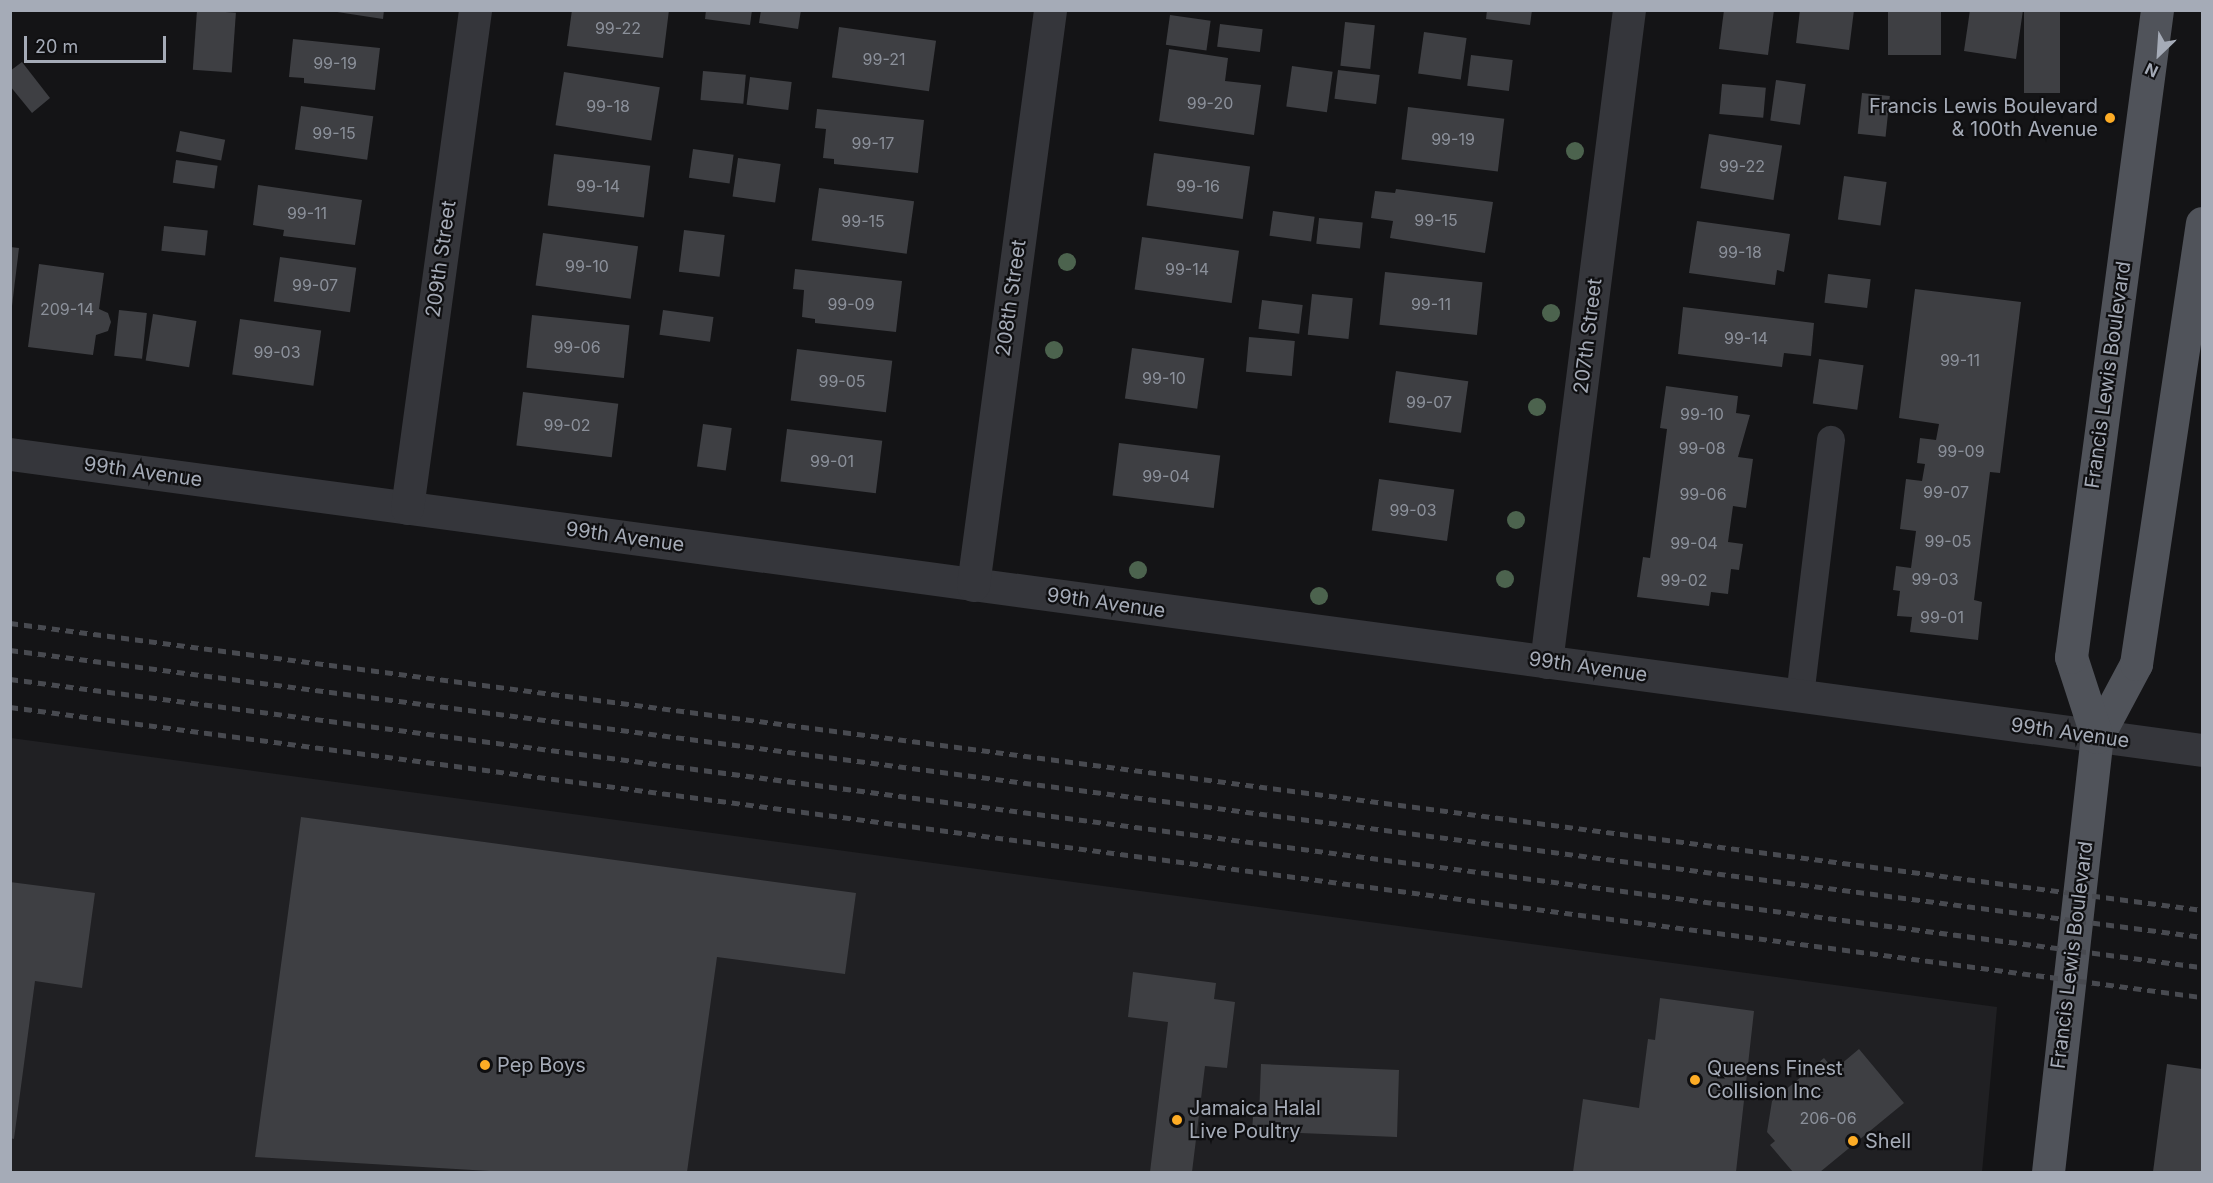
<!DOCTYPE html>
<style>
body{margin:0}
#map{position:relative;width:2213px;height:1183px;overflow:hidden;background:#141416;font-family:Inter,sans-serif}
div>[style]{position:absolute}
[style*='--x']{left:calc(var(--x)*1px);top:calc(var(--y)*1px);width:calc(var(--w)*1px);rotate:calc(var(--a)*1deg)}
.built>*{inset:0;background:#202023}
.building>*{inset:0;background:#3e3f43;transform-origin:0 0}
.lane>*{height:28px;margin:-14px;padding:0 14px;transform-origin:14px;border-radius:14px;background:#35363b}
.street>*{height:33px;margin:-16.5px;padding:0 16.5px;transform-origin:16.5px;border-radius:16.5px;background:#35363b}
.primary>*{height:33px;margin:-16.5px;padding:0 16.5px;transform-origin:16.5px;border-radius:16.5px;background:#50535a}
.rail>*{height:4.5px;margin-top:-2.25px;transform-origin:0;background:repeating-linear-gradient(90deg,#484a50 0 8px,transparent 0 14px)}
.trees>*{width:18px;height:18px;margin:-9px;border-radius:50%;background:#4c634e}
.dots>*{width:16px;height:16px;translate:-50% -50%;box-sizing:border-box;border:3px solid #0f0f11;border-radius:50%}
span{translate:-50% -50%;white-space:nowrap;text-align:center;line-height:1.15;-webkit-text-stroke:4.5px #0f0f11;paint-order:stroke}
.number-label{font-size:16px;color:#8b909a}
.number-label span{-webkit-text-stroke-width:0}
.poi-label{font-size:20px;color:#a5abb7}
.right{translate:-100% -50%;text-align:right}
.left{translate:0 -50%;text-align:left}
.street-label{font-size:20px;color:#a5abb7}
.frame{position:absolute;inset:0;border:12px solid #a5abb7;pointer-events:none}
.north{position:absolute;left:2129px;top:24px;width:60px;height:60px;-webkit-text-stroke:4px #0f0f11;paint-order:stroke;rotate:205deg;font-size:16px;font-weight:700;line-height:24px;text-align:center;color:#a5abb7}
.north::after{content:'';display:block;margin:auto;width:21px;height:27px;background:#a5abb7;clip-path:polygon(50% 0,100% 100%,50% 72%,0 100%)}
.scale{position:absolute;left:24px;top:36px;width:142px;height:27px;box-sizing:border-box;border:3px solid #a5abb7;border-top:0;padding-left:8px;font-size:18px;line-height:21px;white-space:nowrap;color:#a5abb7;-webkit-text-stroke:4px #0f0f11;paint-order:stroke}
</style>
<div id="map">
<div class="built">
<div style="clip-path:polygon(11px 738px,1997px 1007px,1982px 1172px,11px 1172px)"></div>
</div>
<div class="building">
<div style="left:197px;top:10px;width:39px;height:60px;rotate:4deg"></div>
<div style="clip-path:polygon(324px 10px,384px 10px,383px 19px)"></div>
<div style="clip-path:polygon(572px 10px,669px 10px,663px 58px,567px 46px)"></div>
<div style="clip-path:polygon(706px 10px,752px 10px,750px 25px,705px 19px)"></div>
<div style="clip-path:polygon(761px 10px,801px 10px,798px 29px,759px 23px)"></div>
<div style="clip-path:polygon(1487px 10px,1532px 10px,1530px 25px,1486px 19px)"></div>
<div style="clip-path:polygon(1724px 10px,1774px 10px,1768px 55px,1719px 49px)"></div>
<div style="clip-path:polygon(1800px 10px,1854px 10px,1849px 50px,1796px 43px)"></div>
<div style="left:1888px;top:10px;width:53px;height:45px"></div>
<div style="clip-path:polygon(1970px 10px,2023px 10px,2016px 59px,1964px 51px)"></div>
<div style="left:2024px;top:10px;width:36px;height:83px"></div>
<div style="left:1170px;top:15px;width:41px;height:30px;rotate:8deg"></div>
<div style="left:1345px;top:22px;width:30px;height:44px;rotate:6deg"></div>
<div style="left:1220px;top:24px;width:43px;height:23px;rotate:7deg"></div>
<div style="left:839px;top:27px;width:98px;height:51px;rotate:8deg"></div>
<div style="left:1424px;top:32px;width:43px;height:42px;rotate:8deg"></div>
<div style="clip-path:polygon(293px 39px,380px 48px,375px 90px,304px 83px,304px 78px,289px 77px)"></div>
<div style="clip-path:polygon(1169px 49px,1228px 58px,1225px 81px,1261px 85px,1254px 135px,1159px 121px)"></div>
<div style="left:1471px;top:55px;width:42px;height:31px;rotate:7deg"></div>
<div style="clip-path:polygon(22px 62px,50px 98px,32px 113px,10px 86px,10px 71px)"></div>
<div style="left:1292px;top:66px;width:41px;height:41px;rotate:8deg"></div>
<div style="left:1338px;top:70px;width:42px;height:29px;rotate:7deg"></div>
<div style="left:703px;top:71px;width:43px;height:29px;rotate:5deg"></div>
<div style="left:564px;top:72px;width:97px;height:54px;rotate:9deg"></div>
<div style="left:750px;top:77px;width:42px;height:28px;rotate:7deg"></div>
<div style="left:1776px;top:80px;width:30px;height:41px;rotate:8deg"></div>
<div style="left:1722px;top:84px;width:44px;height:30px;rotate:5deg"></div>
<div style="left:1862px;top:93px;width:28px;height:41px;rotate:6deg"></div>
<div style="left:301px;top:106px;width:73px;height:44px;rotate:8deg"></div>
<div style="left:1408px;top:107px;width:97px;height:53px;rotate:7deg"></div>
<div style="clip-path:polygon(817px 109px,924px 120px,918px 173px,834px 164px,834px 159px,823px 158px,826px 129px,815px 128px)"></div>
<div style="left:180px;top:131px;width:46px;height:21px;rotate:11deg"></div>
<div style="left:1709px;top:134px;width:74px;height:55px;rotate:9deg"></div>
<div style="left:693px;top:149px;width:41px;height:29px;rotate:8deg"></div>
<div style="left:1154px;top:153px;width:97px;height:53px;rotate:8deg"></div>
<div style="left:554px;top:154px;width:97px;height:52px;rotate:7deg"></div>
<div style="left:738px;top:158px;width:43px;height:39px;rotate:8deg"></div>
<div style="left:176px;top:160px;width:42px;height:23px;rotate:8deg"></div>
<div style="left:1844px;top:176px;width:43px;height:44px;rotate:8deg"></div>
<div style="clip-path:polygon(258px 185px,362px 200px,355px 245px,283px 236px,284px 230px,253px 225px)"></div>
<div style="left:819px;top:188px;width:96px;height:53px;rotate:8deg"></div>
<div style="clip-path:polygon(1396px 189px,1493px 202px,1485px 253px,1390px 238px,1393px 221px,1371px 218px,1375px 191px,1395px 193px)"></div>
<div style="left:1273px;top:211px;width:42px;height:25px;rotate:8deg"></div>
<div style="left:1319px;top:218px;width:44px;height:26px;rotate:6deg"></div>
<div style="clip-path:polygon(1697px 221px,1790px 234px,1784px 272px,1777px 270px,1775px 285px,1689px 273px)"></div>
<div style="left:164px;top:226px;width:44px;height:25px;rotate:6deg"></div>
<div style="left:684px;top:230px;width:41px;height:42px;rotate:7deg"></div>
<div style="left:543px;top:233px;width:96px;height:53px;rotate:8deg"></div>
<div style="left:1142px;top:237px;width:98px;height:53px;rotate:8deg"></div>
<div style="clip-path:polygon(10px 247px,19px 248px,12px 306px,10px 306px)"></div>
<div style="left:280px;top:257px;width:77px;height:45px;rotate:8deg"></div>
<div style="clip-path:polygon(39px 264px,104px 273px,99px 309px,108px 313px,111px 322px,108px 331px,96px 335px,93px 355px,28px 347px)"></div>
<div style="clip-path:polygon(795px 269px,902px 281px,896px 332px,815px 323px,815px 319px,802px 317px,804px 290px,793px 289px)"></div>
<div style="left:1385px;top:272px;width:98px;height:53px;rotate:6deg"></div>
<div style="left:1828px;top:274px;width:43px;height:29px;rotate:7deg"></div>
<div style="clip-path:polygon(1915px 289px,2021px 302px,2000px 473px,1990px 472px,1974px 600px,1982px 602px,1978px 640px,1910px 632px,1912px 617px,1897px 616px,1900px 591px,1893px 590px,1896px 566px,1911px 568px,1916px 531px,1900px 529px,1906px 479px,1922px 481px,1925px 464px,1917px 463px,1920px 438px,1936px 440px,1939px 424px,1899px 418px)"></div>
<div style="left:1312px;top:294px;width:41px;height:41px;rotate:6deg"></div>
<div style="left:1262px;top:300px;width:41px;height:29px;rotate:7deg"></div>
<div style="clip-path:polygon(1683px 307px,1814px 323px,1811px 356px,1784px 353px,1782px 367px,1678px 354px)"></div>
<div style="left:119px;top:310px;width:28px;height:46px;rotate:6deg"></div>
<div style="left:663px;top:310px;width:51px;height:25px;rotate:8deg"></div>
<div style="left:153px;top:314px;width:44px;height:47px;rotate:9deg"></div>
<div style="left:532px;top:315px;width:98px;height:53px;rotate:6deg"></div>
<div style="left:240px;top:319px;width:82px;height:56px;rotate:8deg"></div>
<div style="left:1249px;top:337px;width:46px;height:35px;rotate:5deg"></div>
<div style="left:1132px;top:348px;width:73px;height:51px;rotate:8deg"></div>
<div style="left:797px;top:349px;width:96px;height:52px;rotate:7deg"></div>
<div style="left:1819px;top:359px;width:45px;height:45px;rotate:8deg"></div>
<div style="left:1396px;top:371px;width:73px;height:52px;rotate:8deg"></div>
<div style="clip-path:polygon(1666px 386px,1738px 396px,1736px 413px,1750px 415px,1738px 457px,1753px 459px,1746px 508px,1733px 506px,1728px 542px,1743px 544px,1739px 570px,1731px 569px,1728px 594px,1711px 592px,1709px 606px,1637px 597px,1643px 557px,1650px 558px,1667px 429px,1660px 428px)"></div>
<div style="left:523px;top:392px;width:96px;height:54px;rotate:7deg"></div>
<div style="left:703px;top:424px;width:29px;height:43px;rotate:8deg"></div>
<div style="left:787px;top:429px;width:96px;height:53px;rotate:7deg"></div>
<div style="left:1119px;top:443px;width:102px;height:53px;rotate:7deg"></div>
<div style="left:1379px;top:479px;width:76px;height:52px;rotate:8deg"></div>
<div style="clip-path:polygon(301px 817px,856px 893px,845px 974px,717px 957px,687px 1172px,506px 1172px,255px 1157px)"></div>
<div style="clip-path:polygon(10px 882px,95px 893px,82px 988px,35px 981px,14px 1139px,10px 1138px)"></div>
<div style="clip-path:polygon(1133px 972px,1216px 983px,1214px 999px,1235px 1002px,1227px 1068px,1205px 1066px,1192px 1172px,1150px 1172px,1168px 1022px,1128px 1017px)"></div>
<div style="clip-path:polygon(1660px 998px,1754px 1011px,1736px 1172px,1573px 1172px,1583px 1099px,1639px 1108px,1648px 1039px,1655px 1040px)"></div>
<div style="clip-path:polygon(1859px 1049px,1904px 1103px,1820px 1172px,1793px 1172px,1770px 1145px,1775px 1141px,1767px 1132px,1772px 1101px,1824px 1058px,1834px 1070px)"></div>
<div style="clip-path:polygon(1261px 1064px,1399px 1070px,1397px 1137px,1252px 1131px,1253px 1117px,1259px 1117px)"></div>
<div style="clip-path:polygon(2167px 1064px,2202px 1069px,2202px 1172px,2153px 1172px)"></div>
</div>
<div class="lane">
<div style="--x:1800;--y:696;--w:258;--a:-83.1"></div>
</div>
<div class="street">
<div style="--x:10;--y:454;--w:2212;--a:7.69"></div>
<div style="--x:407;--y:508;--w:503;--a:-82.22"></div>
<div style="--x:973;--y:585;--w:580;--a:-82.37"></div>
<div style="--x:1546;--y:662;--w:657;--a:-82.75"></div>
</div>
<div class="primary">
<div style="--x:2097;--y:737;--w:83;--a:-61.9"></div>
<div style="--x:2136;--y:664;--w:446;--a:-81.5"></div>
<div style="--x:2048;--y:1172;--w:438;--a:-83.6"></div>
<div style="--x:2097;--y:737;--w:84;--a:-108"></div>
<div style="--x:2071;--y:657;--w:653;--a:-82.43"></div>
</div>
<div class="rail">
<div style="--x:10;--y:623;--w:2211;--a:7.46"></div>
<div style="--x:10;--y:650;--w:2211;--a:7.46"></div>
<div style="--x:10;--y:679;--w:2211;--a:7.49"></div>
<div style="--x:10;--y:707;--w:2211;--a:7.54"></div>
</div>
<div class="trees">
<div style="left:1575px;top:151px"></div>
<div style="left:1067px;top:262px"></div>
<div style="left:1551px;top:313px"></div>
<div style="left:1054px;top:350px"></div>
<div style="left:1537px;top:407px"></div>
<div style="left:1516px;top:520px"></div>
<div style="left:1138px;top:570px"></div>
<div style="left:1505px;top:579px"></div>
<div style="left:1319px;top:596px"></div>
</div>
<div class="dots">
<div style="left:2110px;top:118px;background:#fdac25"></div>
<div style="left:485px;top:1065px;background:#fdac25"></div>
<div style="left:1695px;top:1080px;background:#fdac25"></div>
<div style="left:1177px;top:1120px;background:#fdac25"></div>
<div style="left:1853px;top:1141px;background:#fdac25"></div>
</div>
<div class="number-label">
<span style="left:618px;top:28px">99-22</span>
<span style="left:884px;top:59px">99-21</span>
<span style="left:335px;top:63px">99-19</span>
<span style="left:1210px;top:103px">99-20</span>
<span style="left:608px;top:106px">99-18</span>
<span style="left:334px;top:133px">99-15</span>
<span style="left:1453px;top:139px">99-19</span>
<span style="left:873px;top:143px">99-17</span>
<span style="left:1742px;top:166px">99-22</span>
<span style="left:598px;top:186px">99-14</span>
<span style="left:1198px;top:186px">99-16</span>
<span style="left:307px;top:213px">99-11</span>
<span style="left:1436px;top:220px">99-15</span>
<span style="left:863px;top:221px">99-15</span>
<span style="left:1740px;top:252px">99-18</span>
<span style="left:587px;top:266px">99-10</span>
<span style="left:1187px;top:269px">99-14</span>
<span style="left:315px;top:285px">99-07</span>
<span style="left:851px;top:304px">99-09</span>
<span style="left:1431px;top:304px">99-11</span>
<span style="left:67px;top:309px">209-14</span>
<span style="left:1746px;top:338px">99-14</span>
<span style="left:577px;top:347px">99-06</span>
<span style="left:277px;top:352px">99-03</span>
<span style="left:1960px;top:360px">99-11</span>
<span style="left:1164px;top:378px">99-10</span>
<span style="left:842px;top:381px">99-05</span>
<span style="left:1429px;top:402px">99-07</span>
<span style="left:1702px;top:414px">99-10</span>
<span style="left:567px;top:425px">99-02</span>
<span style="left:1702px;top:448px">99-08</span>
<span style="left:1961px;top:451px">99-09</span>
<span style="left:832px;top:461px">99-01</span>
<span style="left:1166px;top:476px">99-04</span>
<span style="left:1946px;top:492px">99-07</span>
<span style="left:1703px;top:494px">99-06</span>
<span style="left:1413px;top:510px">99-03</span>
<span style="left:1948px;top:541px">99-05</span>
<span style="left:1694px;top:543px">99-04</span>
<span style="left:1935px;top:579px">99-03</span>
<span style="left:1684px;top:580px">99-02</span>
<span style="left:1942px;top:617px">99-01</span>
<span style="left:1828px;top:1118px">206-06</span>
</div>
<div class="poi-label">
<span class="right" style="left:2098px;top:118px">Francis Lewis Boulevard<br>&amp; 100th Avenue</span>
<span class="left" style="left:497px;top:1065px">Pep Boys</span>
<span class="left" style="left:1707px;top:1080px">Queens Finest<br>Collision Inc</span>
<span class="left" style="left:1189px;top:1120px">Jamaica Halal<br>Live Poultry</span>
<span class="left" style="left:1865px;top:1141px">Shell</span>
</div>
<div class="street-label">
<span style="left:441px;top:259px;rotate:-82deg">209th Street</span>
<span style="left:1011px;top:298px;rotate:-82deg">208th Street</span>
<span style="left:1588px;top:336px;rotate:-83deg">207th Street</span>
<span style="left:2108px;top:375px;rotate:-82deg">Francis Lewis Boulevard</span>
<span style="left:143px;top:472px;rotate:8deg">99th Avenue</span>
<span style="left:625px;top:537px;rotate:8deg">99th Avenue</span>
<span style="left:1106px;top:603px;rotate:8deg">99th Avenue</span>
<span style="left:1588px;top:667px;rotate:8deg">99th Avenue</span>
<span style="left:2070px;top:733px;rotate:8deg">99th Avenue</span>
<span style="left:2072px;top:955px;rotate:-83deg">Francis Lewis Boulevard</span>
</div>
<div class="frame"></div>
<div class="north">N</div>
<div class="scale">20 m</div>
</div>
